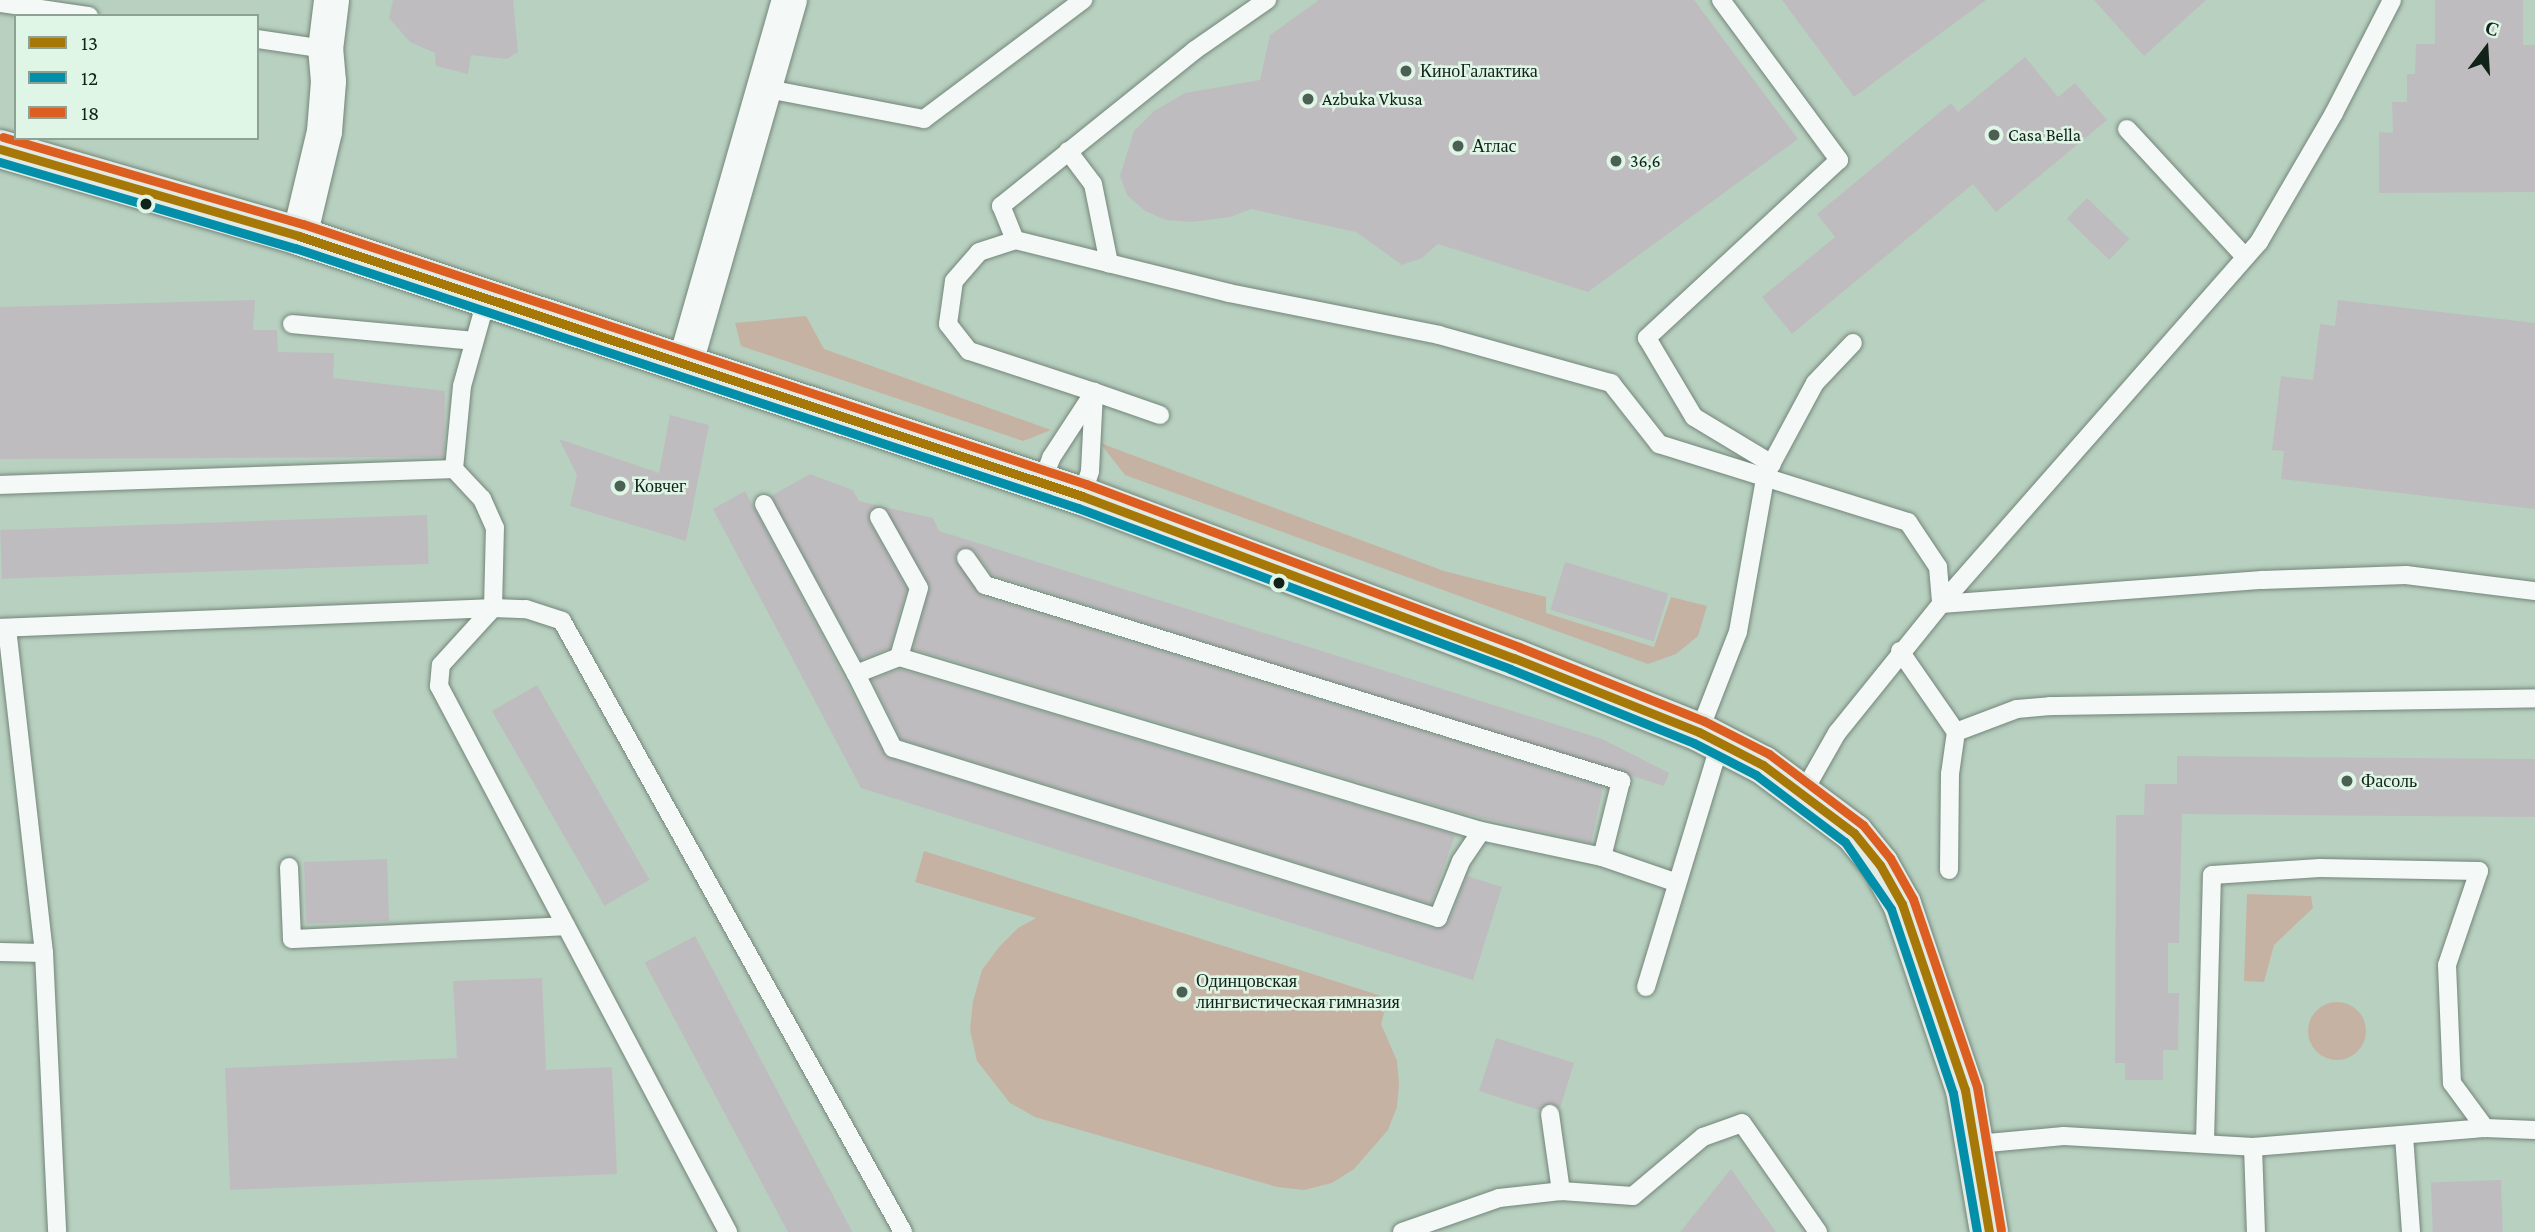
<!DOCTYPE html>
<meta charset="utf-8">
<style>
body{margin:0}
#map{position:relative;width:2535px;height:1232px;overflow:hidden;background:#b8d0c0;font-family:"Crimson Pro",serif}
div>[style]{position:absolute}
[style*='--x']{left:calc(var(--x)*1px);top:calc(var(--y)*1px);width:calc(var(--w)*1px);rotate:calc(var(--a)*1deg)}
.green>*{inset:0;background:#c6b2a2}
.round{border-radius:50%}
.building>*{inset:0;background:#bfbcbf;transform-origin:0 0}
.roads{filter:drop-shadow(0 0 2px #73867a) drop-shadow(0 0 2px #73867a)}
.service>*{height:18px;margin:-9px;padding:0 9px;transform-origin:9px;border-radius:9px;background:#f4f8f6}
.minor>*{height:35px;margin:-17.5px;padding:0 17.5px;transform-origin:17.5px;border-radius:17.5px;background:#f4f8f6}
.secondary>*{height:38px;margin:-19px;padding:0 19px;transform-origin:19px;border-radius:19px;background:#e2eae5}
.bus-1>*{height:9px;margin:-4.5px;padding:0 4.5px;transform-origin:4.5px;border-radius:4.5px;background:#a67808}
.bus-2>*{height:9px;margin:-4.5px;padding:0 4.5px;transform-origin:4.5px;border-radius:4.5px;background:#038eaa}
.bus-3>*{height:9px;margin:-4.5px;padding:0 4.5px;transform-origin:4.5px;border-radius:4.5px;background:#dc5e21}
.dots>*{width:19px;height:19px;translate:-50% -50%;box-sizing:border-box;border:4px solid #dff5e6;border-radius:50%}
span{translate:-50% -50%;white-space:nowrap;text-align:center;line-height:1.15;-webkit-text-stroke:5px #dff5e6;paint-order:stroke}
.poi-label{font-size:18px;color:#112218}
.left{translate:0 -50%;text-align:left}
.legend{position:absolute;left:14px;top:14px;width:245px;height:126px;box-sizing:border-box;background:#dff5e6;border:2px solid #8da194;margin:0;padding:9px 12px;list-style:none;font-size:21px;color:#112218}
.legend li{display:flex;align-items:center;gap:14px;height:35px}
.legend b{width:35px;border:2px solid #8da194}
.north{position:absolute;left:2451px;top:14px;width:70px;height:70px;-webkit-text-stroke:5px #dff5e6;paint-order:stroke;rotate:17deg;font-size:19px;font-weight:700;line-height:28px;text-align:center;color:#112218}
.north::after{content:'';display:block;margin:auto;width:24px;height:32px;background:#112218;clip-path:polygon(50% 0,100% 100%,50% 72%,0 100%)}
</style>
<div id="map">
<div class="green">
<div style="clip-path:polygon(806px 316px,824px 349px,1051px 430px,1023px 441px,741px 346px,735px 323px)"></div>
<div style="clip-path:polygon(1100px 443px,1444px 571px,1546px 597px,1546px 613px,1654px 647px,1671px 597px,1707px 606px,1698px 636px,1676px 654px,1648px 664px,1125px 475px)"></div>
<div style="clip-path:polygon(924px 851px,1388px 998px,1381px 1024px,1397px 1061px,1399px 1084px,1397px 1107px,1388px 1130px,1354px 1169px,1332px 1183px,1304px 1190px,1277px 1187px,1035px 1117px,1010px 1103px,977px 1061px,970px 1030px,973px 1001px,982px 970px,999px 947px,1018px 928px,1036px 918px,915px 882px)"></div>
<div style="clip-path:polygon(2247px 894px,2311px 896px,2313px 908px,2274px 945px,2264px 982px,2244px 981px)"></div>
<div class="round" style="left:2308px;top:1002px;width:58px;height:58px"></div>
</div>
<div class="building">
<div style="clip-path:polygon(393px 0,513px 0,518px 52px,507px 59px,471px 55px,468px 74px,436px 66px,435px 53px,410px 42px,389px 18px)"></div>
<div style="clip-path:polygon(1319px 0,1694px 0,1798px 139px,1588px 292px,1438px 244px,1422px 258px,1402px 265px,1356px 232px,1251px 209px,1230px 217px,1192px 222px,1166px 220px,1145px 211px,1127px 195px,1120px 176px,1134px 131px,1154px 111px,1185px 93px,1260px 80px,1270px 35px)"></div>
<div style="clip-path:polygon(1782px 0,1986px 0,1854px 97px)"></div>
<div style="clip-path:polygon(2094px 0,2206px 0,2144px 56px)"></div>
<div style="clip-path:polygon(2435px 0,2523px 0,2523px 45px,2535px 45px,2535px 192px,2379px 193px,2379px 132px,2393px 133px,2392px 102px,2407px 102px,2407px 74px,2415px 74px,2416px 44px,2435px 44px)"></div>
<div style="clip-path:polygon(2025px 57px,2058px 97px,2075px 83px,2107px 120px,1996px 212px,1973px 184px,1792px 334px,1762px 297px,1835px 237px,1817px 214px,1951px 103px,1958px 112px)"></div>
<div style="left:2087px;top:198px;width:59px;height:29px;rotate:44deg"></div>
<div style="clip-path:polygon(255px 300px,253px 330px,277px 330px,278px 352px,334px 353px,333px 378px,445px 391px,444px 457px,0 459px,0 307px)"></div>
<div style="clip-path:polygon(2338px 300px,2535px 323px,2535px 509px,2281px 479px,2284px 451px,2272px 450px,2281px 376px,2313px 380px,2320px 324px,2335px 326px)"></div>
<div style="clip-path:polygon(670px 415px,709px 425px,686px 541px,570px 506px,577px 475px,559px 439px,659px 473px)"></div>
<div style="clip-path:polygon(810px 474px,853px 490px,859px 501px,879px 506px,870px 511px,869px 522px,907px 589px,890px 648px,861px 660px,771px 496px)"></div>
<div style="clip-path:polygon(745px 491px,886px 757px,1435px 929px,1448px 923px,1467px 876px,1502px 887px,1473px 980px,861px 788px,713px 509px)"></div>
<div style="clip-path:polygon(884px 507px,933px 518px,939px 531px,1602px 739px,1669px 773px,1664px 786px,992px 575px,975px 551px,966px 547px,956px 553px,955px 560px,982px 596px,1603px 787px,1591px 843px,1462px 813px,913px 649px,930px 586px)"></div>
<div style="left:427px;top:515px;width:49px;height:427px;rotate:88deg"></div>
<div style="left:1565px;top:562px;width:108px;height:50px;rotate:17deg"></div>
<div style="clip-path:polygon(900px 669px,1455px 835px,1431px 904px,901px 739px,872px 680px)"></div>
<div style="left:537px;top:685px;width:225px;height:52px;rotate:60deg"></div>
<div style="clip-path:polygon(2177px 756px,2535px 759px,2535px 817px,2182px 814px,2179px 943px,2168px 943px,2168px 993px,2179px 993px,2178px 1050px,2163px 1050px,2163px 1080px,2125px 1080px,2125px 1063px,2115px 1063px,2116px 815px,2144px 815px,2145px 784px,2177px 784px)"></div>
<div style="left:387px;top:859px;width:62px;height:83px;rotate:88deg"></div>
<div style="left:695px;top:936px;width:335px;height:57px;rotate:62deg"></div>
<div style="clip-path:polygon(542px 978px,546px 1070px,612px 1067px,617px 1174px,230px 1190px,225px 1068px,457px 1058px,453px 981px)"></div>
<div style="clip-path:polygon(1496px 1038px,1574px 1063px,1560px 1108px,1549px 1103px,1539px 1110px,1479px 1091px)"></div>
<div style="clip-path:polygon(1731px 1169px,1776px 1232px,1680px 1232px)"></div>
<div style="left:2501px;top:1180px;width:52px;height:70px;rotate:88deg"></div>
</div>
<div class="roads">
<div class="service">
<div style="--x:1721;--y:0;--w:199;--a:53.6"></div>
<div style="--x:1839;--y:160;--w:262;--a:137.2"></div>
<div style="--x:1647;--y:338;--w:92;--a:59.3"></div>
<div style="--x:1694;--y:417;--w:91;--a:31.1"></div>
<div style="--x:0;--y:3;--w:90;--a:8.3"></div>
<div style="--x:257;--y:39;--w:69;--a:8.4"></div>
<div style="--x:763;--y:88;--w:164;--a:10.9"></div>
<div style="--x:924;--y:119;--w:199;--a:-36.8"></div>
<div style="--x:2127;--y:129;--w:174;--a:47.3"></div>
<div style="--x:1068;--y:151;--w:41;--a:52.9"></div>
<div style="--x:1093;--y:184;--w:81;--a:78.6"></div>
<div style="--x:1015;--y:240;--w:37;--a:-112"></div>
<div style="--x:1001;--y:206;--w:249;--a:-38.8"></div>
<div style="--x:1195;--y:50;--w:88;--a:-34.8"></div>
<div style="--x:292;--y:324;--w:183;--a:5.3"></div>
<div style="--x:1042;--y:482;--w:26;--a:-69"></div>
<div style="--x:1051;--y:458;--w:79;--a:-56.9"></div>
<div style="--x:1094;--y:392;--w:132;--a:-161.8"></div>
<div style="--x:969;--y:351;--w:34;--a:-128"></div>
<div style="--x:948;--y:324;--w:43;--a:-82.1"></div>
<div style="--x:954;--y:281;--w:38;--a:-49"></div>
<div style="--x:979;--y:252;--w:38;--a:-18"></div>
<div style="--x:1015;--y:240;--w:220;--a:13.9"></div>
<div style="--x:1229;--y:293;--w:214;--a:11.3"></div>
<div style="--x:1439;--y:335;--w:179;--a:15.6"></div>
<div style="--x:1611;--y:383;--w:78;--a:51.8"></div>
<div style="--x:1659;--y:444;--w:261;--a:17.4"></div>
<div style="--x:1908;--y:522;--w:54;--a:56.3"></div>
<div style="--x:1938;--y:567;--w:37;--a:85"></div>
<div style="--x:0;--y:485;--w:454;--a:-2"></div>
<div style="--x:454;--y:469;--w:83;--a:-84.5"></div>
<div style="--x:462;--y:386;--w:92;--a:-74.3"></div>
<div style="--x:1082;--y:496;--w:26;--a:-72"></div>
<div style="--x:1090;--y:471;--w:79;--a:-87.1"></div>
<div style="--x:1094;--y:392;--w:70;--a:19.2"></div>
<div style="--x:764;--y:504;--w:193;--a:61.6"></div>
<div style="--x:856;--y:674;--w:46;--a:-21.6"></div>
<div style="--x:879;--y:517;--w:81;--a:60.6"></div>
<div style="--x:919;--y:588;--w:72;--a:106.2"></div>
<div style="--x:899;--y:657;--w:607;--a:16.65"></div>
<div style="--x:1481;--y:831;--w:124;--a:12.1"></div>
<div style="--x:966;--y:558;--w:33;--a:55"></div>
<div style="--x:985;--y:585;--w:666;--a:17.13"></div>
<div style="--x:1621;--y:781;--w:78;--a:104"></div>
<div style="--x:1602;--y:857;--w:79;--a:19.1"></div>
<div style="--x:1941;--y:604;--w:482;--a:-48.7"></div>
<div style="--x:2259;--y:242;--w:149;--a:-59.8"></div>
<div style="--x:2334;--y:113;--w:127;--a:-62.8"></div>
<div style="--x:0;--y:628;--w:493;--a:-2.3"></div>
<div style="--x:493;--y:608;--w:80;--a:-88.6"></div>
<div style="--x:495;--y:528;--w:32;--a:-114"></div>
<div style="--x:482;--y:499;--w:41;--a:-133"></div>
<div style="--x:7;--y:628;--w:327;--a:83.5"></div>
<div style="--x:1900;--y:651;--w:98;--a:55.3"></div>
<div style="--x:1956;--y:732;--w:65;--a:-20.7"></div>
<div style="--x:2017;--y:709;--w:33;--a:-5"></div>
<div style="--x:2050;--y:706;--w:485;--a:-0.9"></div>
<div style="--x:856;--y:674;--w:83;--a:63.4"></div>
<div style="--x:893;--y:748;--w:571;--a:17.32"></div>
<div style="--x:1438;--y:918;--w:61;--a:-68"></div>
<div style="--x:1461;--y:861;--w:36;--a:-56"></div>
<div style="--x:1699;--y:732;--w:107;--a:-68.7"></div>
<div style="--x:1738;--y:632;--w:160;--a:-80"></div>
<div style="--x:1766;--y:474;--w:103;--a:-61.7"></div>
<div style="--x:1815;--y:383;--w:55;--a:-46.5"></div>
<div style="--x:1804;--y:791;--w:67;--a:-60.4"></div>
<div style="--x:1837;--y:733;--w:166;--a:-51.1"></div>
<div style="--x:1941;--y:604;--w:322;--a:-4.3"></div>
<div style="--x:2262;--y:580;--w:144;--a:-2"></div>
<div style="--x:2406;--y:575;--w:130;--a:7.1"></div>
<div style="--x:289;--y:867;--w:72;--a:87.6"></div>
<div style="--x:292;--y:939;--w:274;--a:-2.7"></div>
<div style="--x:1949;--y:870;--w:96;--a:-89.4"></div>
<div style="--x:1950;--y:774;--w:42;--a:-81.9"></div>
<div style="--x:0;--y:952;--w:44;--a:1.3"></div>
<div style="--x:44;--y:953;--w:279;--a:87.3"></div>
<div style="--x:1646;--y:987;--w:255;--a:-73.1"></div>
<div style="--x:1550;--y:1114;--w:78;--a:81.9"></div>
<div style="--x:2404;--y:1136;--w:96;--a:85.8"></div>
<div style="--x:2205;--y:1141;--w:266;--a:-88.5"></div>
<div style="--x:2212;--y:875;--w:108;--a:-3.7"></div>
<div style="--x:2320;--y:868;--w:159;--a:1.1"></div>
<div style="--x:2479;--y:871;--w:99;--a:108.8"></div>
<div style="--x:2447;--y:965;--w:118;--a:87.6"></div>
<div style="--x:2452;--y:1083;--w:56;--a:53.7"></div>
<div style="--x:1977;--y:1144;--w:87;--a:-5.3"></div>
<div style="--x:2064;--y:1136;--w:189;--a:3.3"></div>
<div style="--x:2253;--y:1147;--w:233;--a:-4.7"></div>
<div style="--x:2485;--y:1128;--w:50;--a:2.3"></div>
<div style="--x:2253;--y:1147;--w:85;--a:88"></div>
<div style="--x:728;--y:1232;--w:618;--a:-117.89"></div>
<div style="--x:439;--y:686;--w:21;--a:-85"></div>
<div style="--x:441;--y:665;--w:77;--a:-47.6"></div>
<div style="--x:493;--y:608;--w:33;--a:2"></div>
<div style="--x:526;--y:609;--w:38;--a:18"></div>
<div style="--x:562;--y:621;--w:700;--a:60.83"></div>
<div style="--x:1402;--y:1232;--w:103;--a:-19.3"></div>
<div style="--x:1499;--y:1198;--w:62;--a:-6.4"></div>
<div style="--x:1561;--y:1191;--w:72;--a:4"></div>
<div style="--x:1633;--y:1196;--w:92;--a:-40.1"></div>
<div style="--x:1703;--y:1137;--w:41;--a:-19.7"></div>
<div style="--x:1742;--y:1123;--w:133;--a:55.1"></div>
</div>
<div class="minor">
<div style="--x:299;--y:236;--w:108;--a:-76.6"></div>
<div style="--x:324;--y:131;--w:50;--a:-85.4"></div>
<div style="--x:328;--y:81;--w:32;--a:-95"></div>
<div style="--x:325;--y:49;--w:49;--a:-83"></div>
<div style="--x:685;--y:362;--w:377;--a:-74"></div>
</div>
<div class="secondary">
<div style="--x:0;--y:149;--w:311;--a:16.2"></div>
<div style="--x:299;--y:236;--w:825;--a:18.37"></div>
<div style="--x:1082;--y:496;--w:461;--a:20.6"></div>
<div style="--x:1514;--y:658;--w:199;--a:21.8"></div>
<div style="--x:1699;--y:732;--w:72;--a:27.3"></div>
<div style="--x:1763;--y:765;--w:114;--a:36.8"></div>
<div style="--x:1854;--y:833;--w:41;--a:50.9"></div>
<div style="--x:1880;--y:865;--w:45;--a:60.6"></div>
<div style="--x:1902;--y:904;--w:196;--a:71.3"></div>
<div style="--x:1965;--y:1090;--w:144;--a:80.4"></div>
</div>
</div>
<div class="bus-1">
<div style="--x:0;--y:149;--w:311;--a:16.2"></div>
<div style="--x:299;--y:236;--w:825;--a:18.37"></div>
<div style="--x:1082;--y:496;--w:461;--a:20.6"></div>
<div style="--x:1514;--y:658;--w:199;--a:21.8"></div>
<div style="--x:1699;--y:732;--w:72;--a:27.3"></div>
<div style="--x:1763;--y:765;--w:114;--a:36.8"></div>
<div style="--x:1854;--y:833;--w:41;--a:50.9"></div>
<div style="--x:1880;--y:865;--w:45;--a:60.6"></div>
<div style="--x:1902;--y:904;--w:196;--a:71.3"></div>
<div style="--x:1965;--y:1090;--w:144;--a:80.4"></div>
</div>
<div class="bus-2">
<div style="--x:0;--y:162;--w:307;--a:16.3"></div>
<div style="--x:295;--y:248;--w:825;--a:18.37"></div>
<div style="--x:1078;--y:508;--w:461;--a:20.4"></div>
<div style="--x:1510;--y:669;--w:198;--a:21.9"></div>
<div style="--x:1694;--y:743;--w:70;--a:27.3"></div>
<div style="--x:1756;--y:775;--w:111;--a:37"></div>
<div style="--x:1845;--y:842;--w:81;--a:55.5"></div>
<div style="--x:1891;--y:909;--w:194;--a:71.4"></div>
<div style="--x:1953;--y:1093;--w:141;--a:80.2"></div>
</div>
<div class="bus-3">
<div style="--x:3;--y:137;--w:312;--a:16.2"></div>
<div style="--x:303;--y:224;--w:825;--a:18.37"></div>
<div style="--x:1086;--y:484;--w:463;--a:20.6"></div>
<div style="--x:1519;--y:647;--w:199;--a:21.8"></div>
<div style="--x:1704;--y:721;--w:73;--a:26.9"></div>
<div style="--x:1769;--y:754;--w:118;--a:37.1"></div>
<div style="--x:1863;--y:825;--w:43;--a:50.7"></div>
<div style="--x:1890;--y:858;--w:47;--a:60.7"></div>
<div style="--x:1913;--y:899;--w:199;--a:71.2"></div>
<div style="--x:1977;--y:1087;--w:145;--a:80.5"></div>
</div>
<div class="dots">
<div style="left:1406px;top:71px;background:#4b5f53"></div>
<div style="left:1308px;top:99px;background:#4b5f53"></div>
<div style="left:1994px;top:135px;background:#4b5f53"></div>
<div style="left:1458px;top:146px;background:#4b5f53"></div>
<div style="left:1616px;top:161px;background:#4b5f53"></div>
<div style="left:146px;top:204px;background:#112218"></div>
<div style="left:620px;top:486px;background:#4b5f53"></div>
<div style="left:1279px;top:583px;background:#112218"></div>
<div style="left:2347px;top:781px;background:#4b5f53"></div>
<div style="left:1182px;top:992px;background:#4b5f53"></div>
</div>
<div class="poi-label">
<span class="left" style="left:1420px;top:71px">КиноГалактика</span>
<span class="left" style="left:1322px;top:99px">Azbuka Vkusa</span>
<span class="left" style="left:2008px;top:135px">Casa Bella</span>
<span class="left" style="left:1472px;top:146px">Атлас</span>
<span class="left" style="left:1630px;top:161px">36,6</span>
<span class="left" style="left:634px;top:486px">Ковчег</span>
<span class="left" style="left:2361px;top:781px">Фасоль</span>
<span class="left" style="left:1196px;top:992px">Одинцовская<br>лингвистическая гимназия</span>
</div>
<ul class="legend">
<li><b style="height:9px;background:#a67808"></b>13</li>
<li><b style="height:9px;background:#038eaa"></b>12</li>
<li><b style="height:9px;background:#dc5e21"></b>18</li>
</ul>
<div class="north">С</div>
</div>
